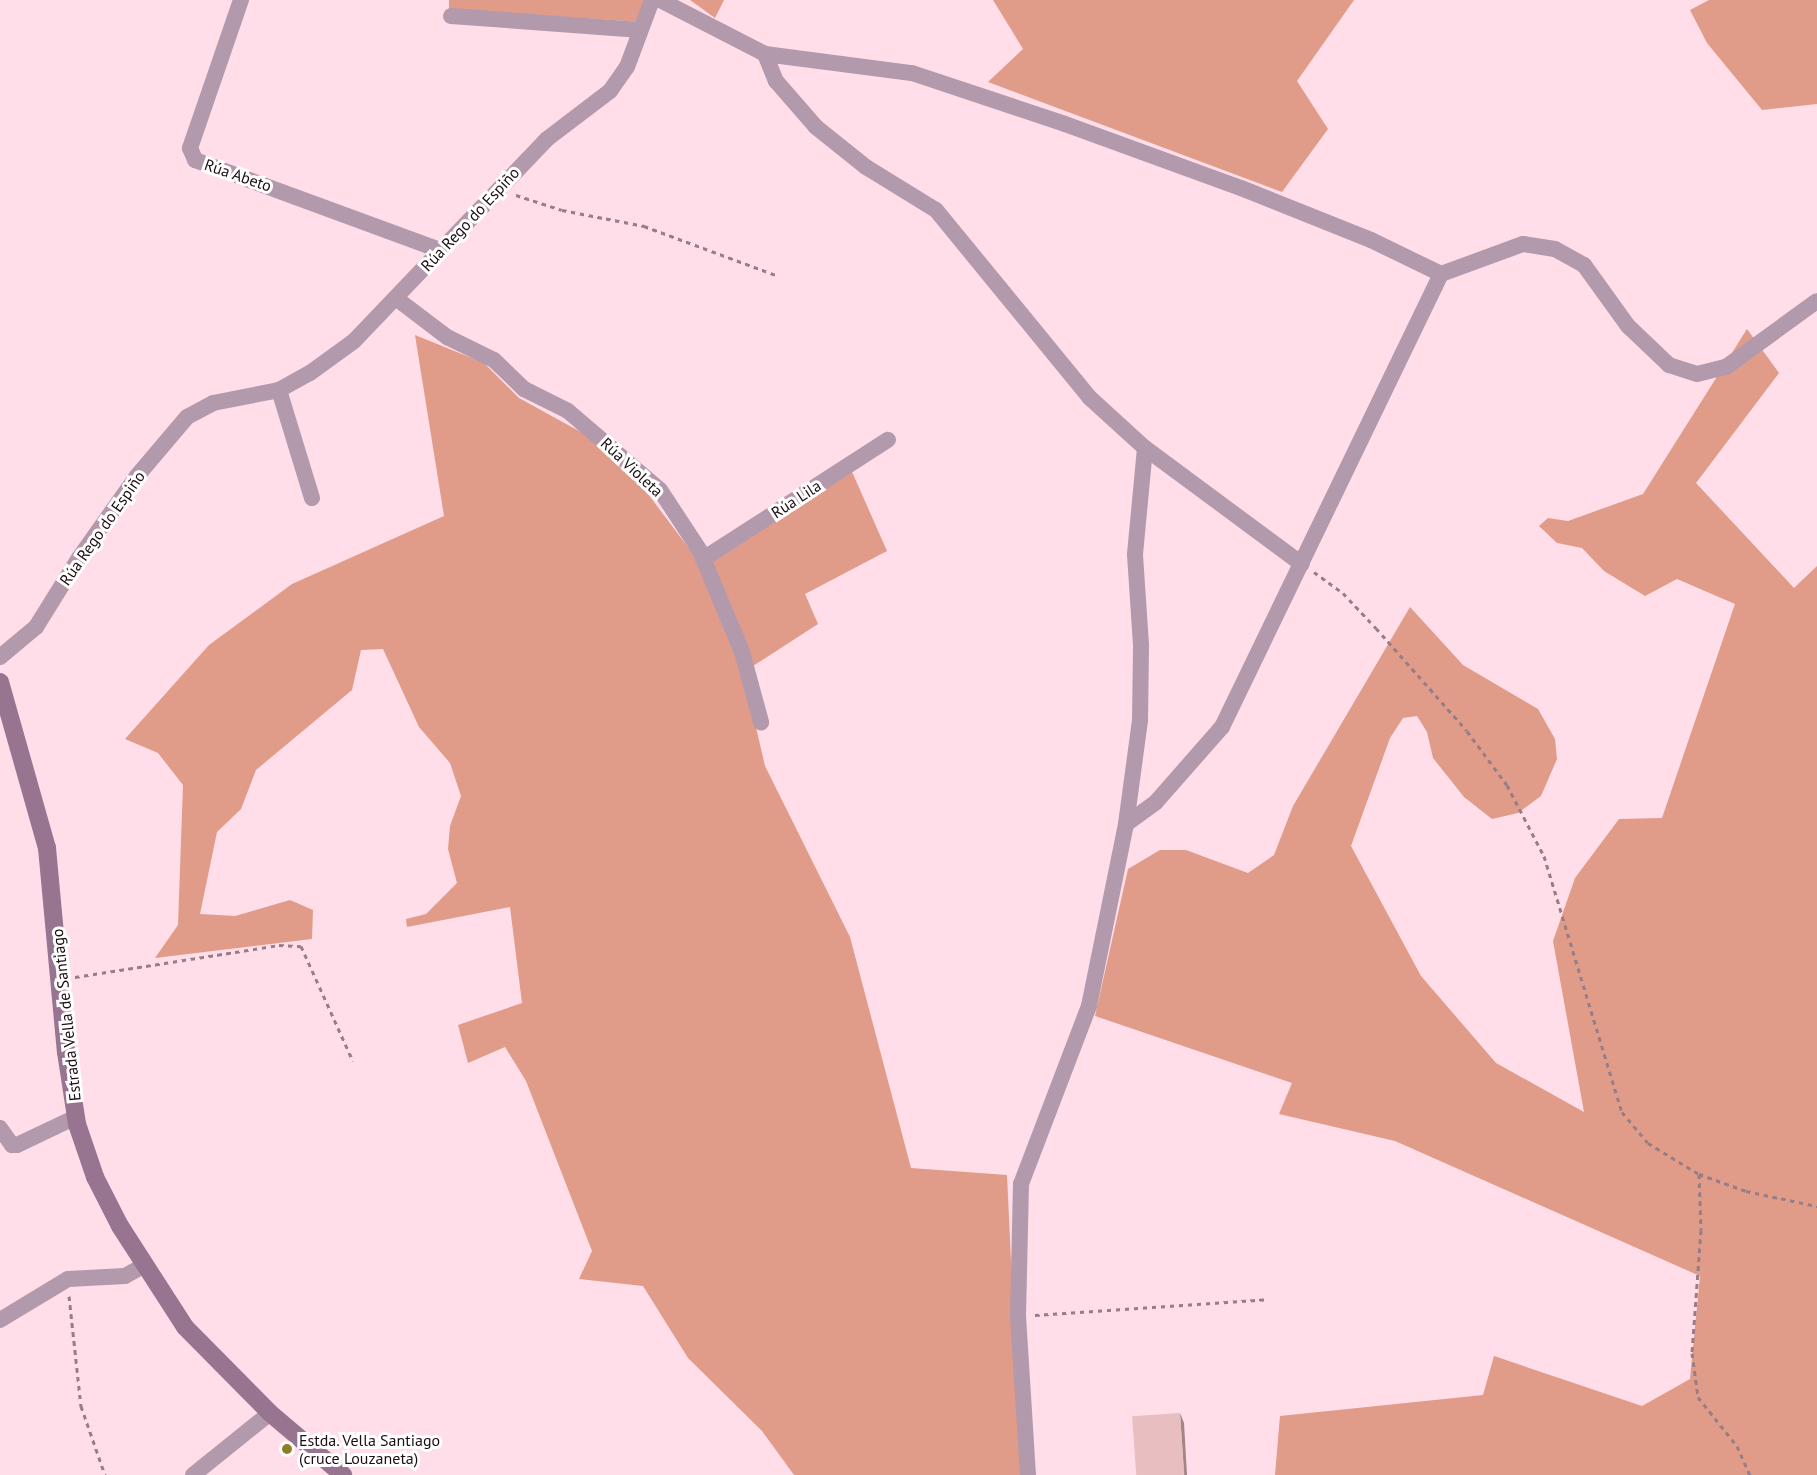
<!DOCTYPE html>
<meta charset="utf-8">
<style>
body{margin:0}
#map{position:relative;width:1817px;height:1475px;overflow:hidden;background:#ffdde9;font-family:"PT Sans",sans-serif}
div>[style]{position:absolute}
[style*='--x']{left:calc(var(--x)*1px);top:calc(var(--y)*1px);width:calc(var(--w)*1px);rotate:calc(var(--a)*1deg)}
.forest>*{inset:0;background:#e09c89}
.path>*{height:3px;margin-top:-1.5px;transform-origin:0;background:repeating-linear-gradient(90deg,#967d86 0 4.5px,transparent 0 9px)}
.street>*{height:16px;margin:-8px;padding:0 8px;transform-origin:8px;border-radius:8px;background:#b299ac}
.secondary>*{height:18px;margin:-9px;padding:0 9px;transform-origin:9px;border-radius:9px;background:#97748f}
.shaded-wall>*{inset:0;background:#a38586}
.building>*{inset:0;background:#e9bec0;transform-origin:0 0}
.dots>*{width:16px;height:16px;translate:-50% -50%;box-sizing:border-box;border:3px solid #fff;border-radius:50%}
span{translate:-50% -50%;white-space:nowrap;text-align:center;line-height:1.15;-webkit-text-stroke:6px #fff;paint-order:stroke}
.street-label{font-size:16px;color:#1c0e13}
.poi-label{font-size:16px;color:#1c0e13}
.left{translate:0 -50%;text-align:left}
</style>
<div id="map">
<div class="forest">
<div style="clip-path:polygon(449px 0,644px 0,641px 22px,449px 9px)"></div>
<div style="clip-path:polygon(690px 0,724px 0,715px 18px)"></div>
<div style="clip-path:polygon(993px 0,1354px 0,1297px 81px,1328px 129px,1282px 192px,988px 82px,1023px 49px)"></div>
<div style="clip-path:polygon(1709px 0,1817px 0,1817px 104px,1762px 110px,1707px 43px,1690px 10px)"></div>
<div style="clip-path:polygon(1747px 329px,1779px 373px,1696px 483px,1794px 588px,1817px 566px,1817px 1475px,1275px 1475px,1280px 1416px,1483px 1395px,1494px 1356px,1642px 1406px,1690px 1379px,1700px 1276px,1395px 1141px,1279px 1114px,1292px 1083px,1095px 1016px,1128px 869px,1160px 850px,1186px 850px,1248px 873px,1274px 855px,1293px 806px,1410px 607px,1463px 665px,1538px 709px,1555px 739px,1557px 759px,1541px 796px,1518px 813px,1492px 819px,1464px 797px,1433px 758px,1427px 732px,1417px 716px,1403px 718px,1390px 738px,1351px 846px,1421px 976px,1496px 1063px,1584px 1112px,1553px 941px,1575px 878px,1619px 819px,1662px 818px,1735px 604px,1677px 579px,1645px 596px,1604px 571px,1582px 548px,1557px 543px,1539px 526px,1548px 518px,1568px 521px,1643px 494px)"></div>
<div style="clip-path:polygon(415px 335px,484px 363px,519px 398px,588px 436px,648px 494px,697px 559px,849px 465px,887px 551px,805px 594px,818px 624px,753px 666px,751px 706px,765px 766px,850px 937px,911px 1168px,1007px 1175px,1021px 1475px,794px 1475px,762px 1431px,688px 1358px,643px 1286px,579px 1279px,592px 1251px,526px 1081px,505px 1047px,468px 1063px,458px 1025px,522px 1003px,510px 907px,407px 927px,406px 919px,426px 914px,457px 883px,448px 849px,450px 826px,461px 796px,450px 763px,419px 727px,383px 649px,361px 650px,352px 690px,256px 770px,241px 809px,217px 832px,200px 914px,235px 916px,290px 900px,313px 910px,312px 939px,155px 958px,178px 925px,183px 785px,158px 753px,125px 739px,209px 645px,292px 584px,444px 516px)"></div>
</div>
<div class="path">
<div style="--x:516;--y:195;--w:48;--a:18.1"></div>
<div style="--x:562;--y:210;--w:84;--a:11"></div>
<div style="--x:644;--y:226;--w:141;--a:20.4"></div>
<div style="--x:1314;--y:572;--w:36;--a:36"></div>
<div style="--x:1343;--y:593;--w:48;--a:46.7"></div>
<div style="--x:1376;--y:628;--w:137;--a:48.5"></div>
<div style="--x:1467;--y:731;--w:67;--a:53.5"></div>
<div style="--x:1507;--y:785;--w:80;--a:62.5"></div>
<div style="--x:1544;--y:856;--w:268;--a:73.1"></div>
<div style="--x:1622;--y:1112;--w:40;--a:50"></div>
<div style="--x:1648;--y:1143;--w:60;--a:31.3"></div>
<div style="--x:1699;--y:1174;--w:50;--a:19.9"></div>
<div style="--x:1746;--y:1191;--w:73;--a:11.9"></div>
<div style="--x:75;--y:977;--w:206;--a:-8.9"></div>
<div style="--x:279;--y:945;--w:22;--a:3"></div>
<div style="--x:301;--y:946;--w:126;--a:65.7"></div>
<div style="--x:1699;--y:1174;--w:56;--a:88"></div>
<div style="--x:1701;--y:1230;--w:123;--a:94.2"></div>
<div style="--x:1692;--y:1353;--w:44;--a:82.2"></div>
<div style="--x:1698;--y:1397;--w:63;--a:51.5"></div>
<div style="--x:1737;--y:1446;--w:32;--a:66"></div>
<div style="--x:69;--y:1296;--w:111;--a:83.8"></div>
<div style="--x:81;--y:1406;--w:73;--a:70.8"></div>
<div style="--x:1035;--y:1315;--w:233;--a:-3.9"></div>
</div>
<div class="street">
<div style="--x:241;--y:0;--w:157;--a:109"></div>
<div style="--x:190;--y:148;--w:13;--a:67"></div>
<div style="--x:195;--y:160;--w:261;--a:20.2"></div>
<div style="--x:660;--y:0;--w:118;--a:27.2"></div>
<div style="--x:765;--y:54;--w:148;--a:7.4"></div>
<div style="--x:912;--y:73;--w:161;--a:18.4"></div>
<div style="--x:1065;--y:124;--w:187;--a:20"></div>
<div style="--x:1241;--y:188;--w:140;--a:21.8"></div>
<div style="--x:1371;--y:240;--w:78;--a:25.9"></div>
<div style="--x:451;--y:16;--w:190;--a:4.2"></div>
<div style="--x:765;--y:54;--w:29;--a:68"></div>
<div style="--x:776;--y:81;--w:61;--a:49"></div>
<div style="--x:816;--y:127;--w:64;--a:38.7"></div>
<div style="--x:866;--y:167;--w:82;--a:31.6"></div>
<div style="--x:936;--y:210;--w:243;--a:50.7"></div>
<div style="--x:1090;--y:398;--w:74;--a:42.3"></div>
<div style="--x:1145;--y:448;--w:195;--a:36.5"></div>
<div style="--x:397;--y:299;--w:63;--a:37.2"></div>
<div style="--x:447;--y:337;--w:52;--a:26.1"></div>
<div style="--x:494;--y:360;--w:42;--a:44"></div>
<div style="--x:524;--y:389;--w:49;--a:26.6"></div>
<div style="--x:568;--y:411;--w:121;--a:40.7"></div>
<div style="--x:660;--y:490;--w:73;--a:56.7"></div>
<div style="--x:700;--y:551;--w:109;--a:67.4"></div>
<div style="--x:742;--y:652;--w:73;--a:74.8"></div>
<div style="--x:279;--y:390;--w:113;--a:73"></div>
<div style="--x:703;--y:559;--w:220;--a:-32.8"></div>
<div style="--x:0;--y:657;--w:47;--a:-39.8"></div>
<div style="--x:36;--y:627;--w:81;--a:-58.1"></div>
<div style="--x:79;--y:558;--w:100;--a:-54.7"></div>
<div style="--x:137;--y:476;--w:77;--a:-49.7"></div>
<div style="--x:187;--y:417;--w:30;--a:-28"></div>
<div style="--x:213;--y:403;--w:67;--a:-11.1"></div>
<div style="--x:279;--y:390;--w:35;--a:-29"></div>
<div style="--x:310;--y:373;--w:54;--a:-36"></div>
<div style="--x:354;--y:341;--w:279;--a:-46.3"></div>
<div style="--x:547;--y:139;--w:79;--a:-37.3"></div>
<div style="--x:610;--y:91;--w:29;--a:-55"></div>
<div style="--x:627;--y:67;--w:72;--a:-69.5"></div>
<div style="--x:1126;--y:824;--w:37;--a:-36"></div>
<div style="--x:1156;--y:802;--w:100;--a:-48.7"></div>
<div style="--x:1222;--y:727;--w:503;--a:-64.2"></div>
<div style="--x:1441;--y:274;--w:87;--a:-20.1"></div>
<div style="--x:1523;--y:244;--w:32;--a:9"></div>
<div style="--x:1555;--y:249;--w:33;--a:29"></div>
<div style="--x:1584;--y:265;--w:75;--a:54.2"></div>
<div style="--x:1628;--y:326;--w:57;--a:43.6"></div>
<div style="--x:1669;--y:365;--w:29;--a:18"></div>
<div style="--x:1697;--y:374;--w:30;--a:-14"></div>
<div style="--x:1726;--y:367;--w:112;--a:-36"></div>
<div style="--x:0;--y:1128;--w:21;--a:55"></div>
<div style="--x:12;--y:1145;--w:5;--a:0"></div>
<div style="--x:17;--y:1145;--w:65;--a:-25.4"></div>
<div style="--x:0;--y:1320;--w:79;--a:-31.1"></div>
<div style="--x:68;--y:1279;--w:57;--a:-3"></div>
<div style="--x:125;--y:1276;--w:23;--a:-29"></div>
<div style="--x:193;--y:1475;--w:99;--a:-38.8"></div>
<div style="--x:1028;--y:1475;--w:159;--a:-93.6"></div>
<div style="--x:1018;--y:1316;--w:132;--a:-88.7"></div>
<div style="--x:1021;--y:1184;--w:191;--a:-69.1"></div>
<div style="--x:1089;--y:1006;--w:186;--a:-78.5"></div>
<div style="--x:1126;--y:824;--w:105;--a:-82.3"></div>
<div style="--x:1140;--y:720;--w:75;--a:-89.2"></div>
<div style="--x:1141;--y:645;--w:91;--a:-93.8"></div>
<div style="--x:1135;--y:554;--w:106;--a:-84.6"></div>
</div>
<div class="secondary">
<div style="--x:0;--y:682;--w:173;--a:74.2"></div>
<div style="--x:47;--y:848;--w:205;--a:84.7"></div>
<div style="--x:66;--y:1052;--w:73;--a:81.3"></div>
<div style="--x:77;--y:1124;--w:56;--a:71.2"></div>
<div style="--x:95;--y:1177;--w:55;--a:63"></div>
<div style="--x:120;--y:1226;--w:120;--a:57.2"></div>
<div style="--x:185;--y:1327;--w:121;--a:45.3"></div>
<div style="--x:270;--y:1413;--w:96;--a:40.3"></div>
</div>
<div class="shaded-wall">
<div style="clip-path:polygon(1180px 1413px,1184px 1423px,1187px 1475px,1184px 1475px)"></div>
</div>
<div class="building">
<div style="left:1180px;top:1413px;width:62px;height:48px;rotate:86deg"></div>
</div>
<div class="dots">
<div style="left:287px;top:1449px;background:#8e7e25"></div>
</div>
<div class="street-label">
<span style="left:238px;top:175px;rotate:19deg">Rúa Abeto</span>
<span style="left:470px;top:219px;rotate:-47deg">Rúa Rego do Espiño</span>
<span style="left:632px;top:467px;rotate:43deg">Rúa Violeta</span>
<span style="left:796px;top:499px;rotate:-33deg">Rúa Lila</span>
<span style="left:102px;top:528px;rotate:-55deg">Rúa Rego do Espiño</span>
<span style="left:66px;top:1015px;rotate:-96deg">Estrada Vella de Santiago</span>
</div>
<div class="poi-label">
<span class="left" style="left:299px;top:1449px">Estda. Vella Santiago<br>(cruce Louzaneta)</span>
</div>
</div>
